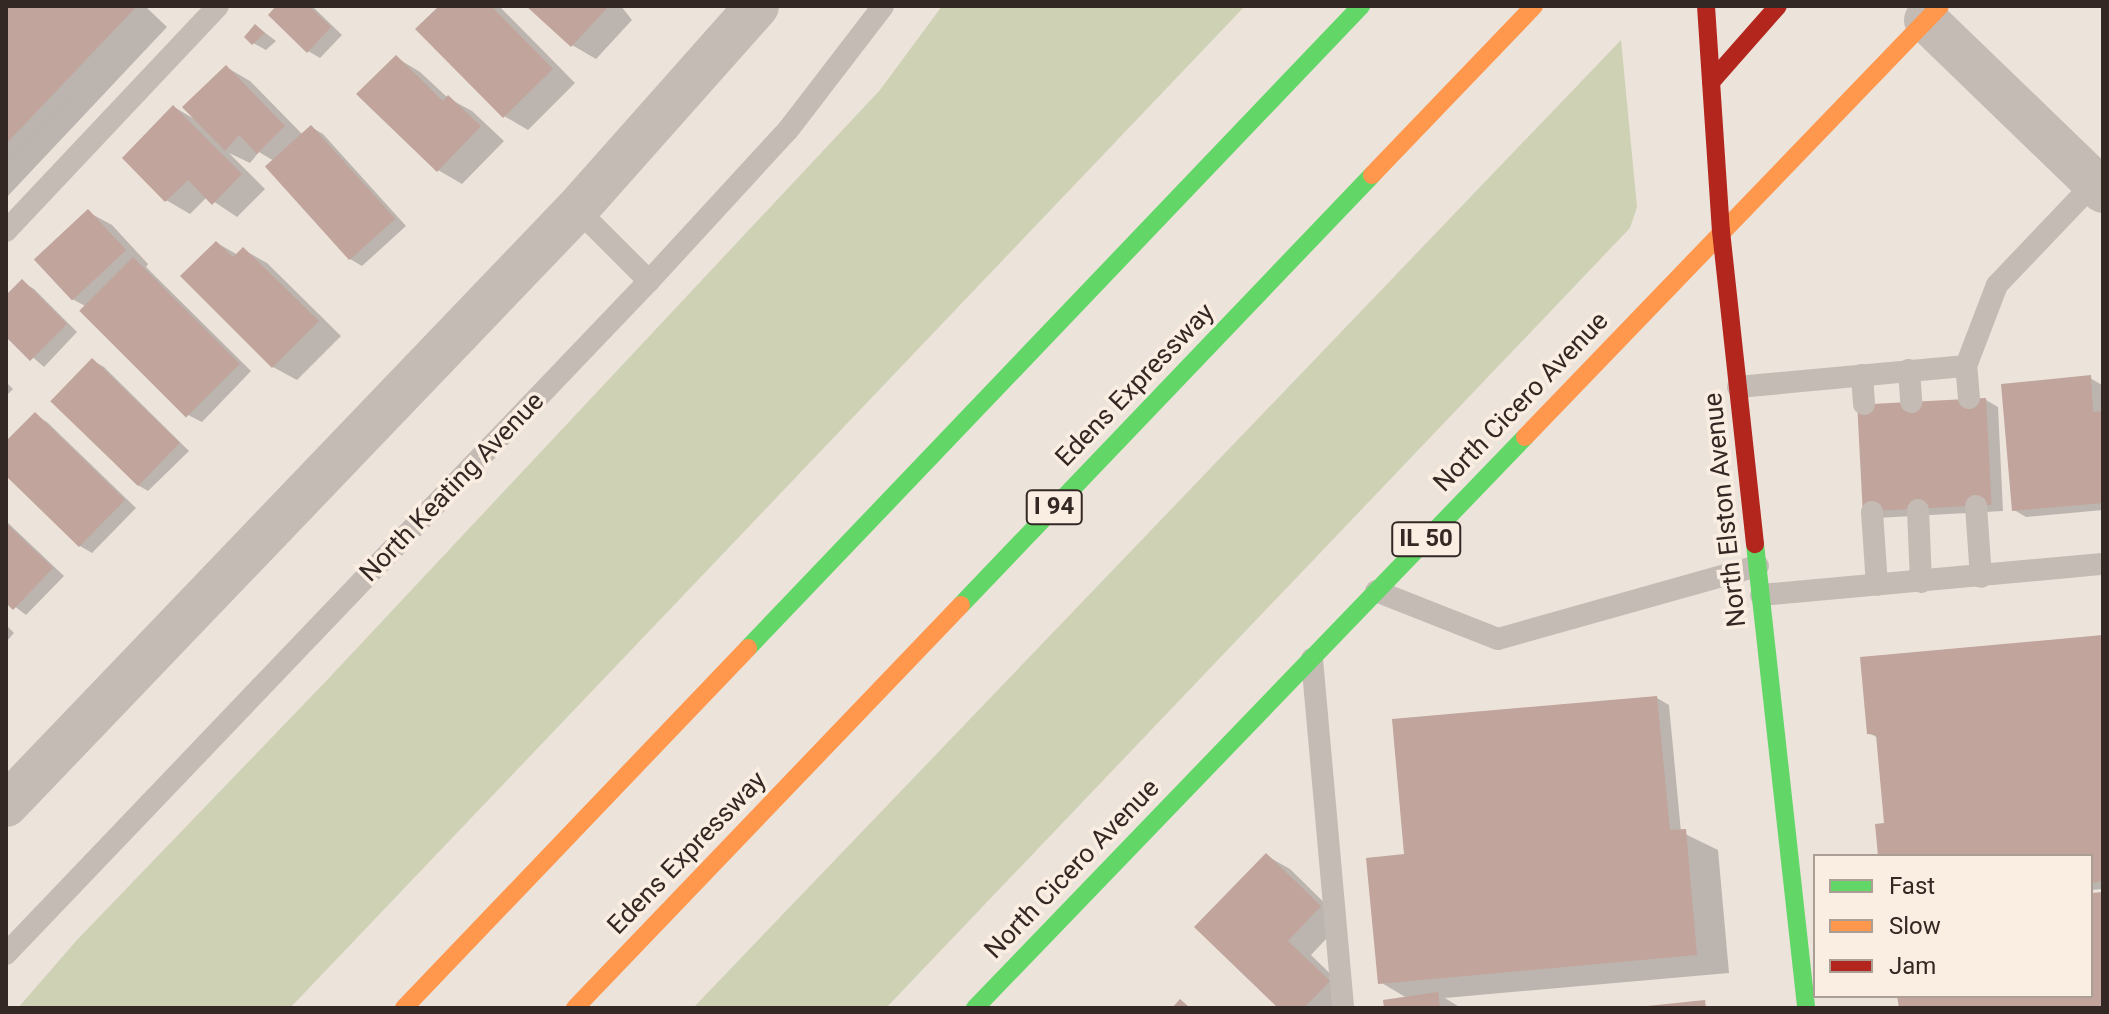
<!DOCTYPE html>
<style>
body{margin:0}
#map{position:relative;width:2109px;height:1014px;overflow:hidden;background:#ece3db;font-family:Roboto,sans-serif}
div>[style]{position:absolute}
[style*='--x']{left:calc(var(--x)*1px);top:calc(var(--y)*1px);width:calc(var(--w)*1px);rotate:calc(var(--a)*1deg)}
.green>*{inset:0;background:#ced1b4}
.shadow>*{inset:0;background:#0003}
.building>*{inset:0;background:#c1a49b;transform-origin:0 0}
.path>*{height:5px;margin-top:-2.5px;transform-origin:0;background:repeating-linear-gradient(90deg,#bdb3ad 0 4px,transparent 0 8px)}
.lane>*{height:22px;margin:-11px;padding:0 11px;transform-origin:11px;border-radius:11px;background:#c4bbb5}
.street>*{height:44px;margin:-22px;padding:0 22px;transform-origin:22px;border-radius:22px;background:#c4bbb5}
.fast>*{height:18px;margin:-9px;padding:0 9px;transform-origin:9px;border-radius:9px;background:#63d668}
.slow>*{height:18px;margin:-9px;padding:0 9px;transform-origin:9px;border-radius:9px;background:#ff974d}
.jam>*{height:18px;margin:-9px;padding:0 9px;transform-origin:9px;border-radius:9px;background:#b3261e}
span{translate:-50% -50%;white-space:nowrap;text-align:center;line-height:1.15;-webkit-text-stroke:7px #faede1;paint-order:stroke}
.shield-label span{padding:2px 6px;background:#faede1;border:2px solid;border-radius:6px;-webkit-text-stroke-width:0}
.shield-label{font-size:24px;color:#342824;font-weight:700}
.street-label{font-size:26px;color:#342824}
.frame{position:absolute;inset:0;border:8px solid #342824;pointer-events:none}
.legend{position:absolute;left:1813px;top:854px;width:280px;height:144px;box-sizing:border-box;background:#faede1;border:2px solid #ab9e95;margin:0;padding:10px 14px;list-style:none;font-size:24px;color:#342824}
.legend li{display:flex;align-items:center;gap:16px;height:40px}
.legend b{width:40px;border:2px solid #ab9e95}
</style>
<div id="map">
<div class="green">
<div style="clip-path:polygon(942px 6px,1245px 6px,290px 1008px,18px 1008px,76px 941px,329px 678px,880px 90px)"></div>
<div style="clip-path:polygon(1621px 40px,1637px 207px,1630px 228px,886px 1008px,693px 1008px)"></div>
</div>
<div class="shadow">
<div style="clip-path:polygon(6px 6px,145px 6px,167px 27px,6px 198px)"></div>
<div style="clip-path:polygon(279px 6px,312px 6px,342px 35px,320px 58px,308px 51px)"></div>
<div style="clip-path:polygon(442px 6px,499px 6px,575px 83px,528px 130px,504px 116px)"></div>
<div style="clip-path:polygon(529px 6px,621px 6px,632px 20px,596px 59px,572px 45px)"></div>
<div style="clip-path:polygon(256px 26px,276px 41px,266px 50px,253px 43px)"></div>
<div style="clip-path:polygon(397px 58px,420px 72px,448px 98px,472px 111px,504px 141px,462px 184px,438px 170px)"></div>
<div style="clip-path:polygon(226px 67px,250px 81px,303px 135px,311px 127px,323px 134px,406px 226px,362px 266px,350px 259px,268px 167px,274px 161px,259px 152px,250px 163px,229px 153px,265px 189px,237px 217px,207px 197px,190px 214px,166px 200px,174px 107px,196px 120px)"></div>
<div style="clip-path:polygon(88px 212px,112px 225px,148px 264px,146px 267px,251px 371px,202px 422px,190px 416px,83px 312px,87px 307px,74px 300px,37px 260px)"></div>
<div style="clip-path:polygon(217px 243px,238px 255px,244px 250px,267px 263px,341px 336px,297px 380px,273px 367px)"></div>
<div style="clip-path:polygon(22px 282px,34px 289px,77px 332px,44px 367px,6px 334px,6px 298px)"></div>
<div style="clip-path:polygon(92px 360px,104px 367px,189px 451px,148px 491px,136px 484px,52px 400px)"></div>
<div style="clip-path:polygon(2090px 378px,2102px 385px,2103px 510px,2026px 517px,2014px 510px)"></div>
<div style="clip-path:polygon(6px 382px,13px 389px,6px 396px)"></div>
<div style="clip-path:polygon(1986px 400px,1998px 407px,2003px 511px,1877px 518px,1865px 511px)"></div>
<div style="clip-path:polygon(35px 415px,47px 422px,136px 508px,92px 553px,80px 546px,6px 473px,6px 444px)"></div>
<div style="clip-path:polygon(6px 521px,64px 576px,26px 615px,6px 600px)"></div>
<div style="clip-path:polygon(6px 625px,14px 633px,6px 642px)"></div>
<div style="clip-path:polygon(2103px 637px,2103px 889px,2091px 890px,2091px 856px,1880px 856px,1886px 825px,1878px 738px,1869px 733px)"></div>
<div style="clip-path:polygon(1657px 698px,1669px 705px,1681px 832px,1718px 850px,1729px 973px,1445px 998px,1461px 1008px,1386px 1008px,1407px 998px,1380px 982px,1411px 856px)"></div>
<div style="clip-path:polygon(1267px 856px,1290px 869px,1343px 921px,1311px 955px,1353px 996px,1341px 1008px,1281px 1008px)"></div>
</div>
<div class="building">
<div style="clip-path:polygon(6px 6px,137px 6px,6px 144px)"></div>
<div style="clip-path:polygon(276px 6px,309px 6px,331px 27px,307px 53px,268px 15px)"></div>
<div style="clip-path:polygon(439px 6px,491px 6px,553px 69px,503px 118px,415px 29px)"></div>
<div style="clip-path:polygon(526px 6px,609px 6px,571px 47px)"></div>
<div style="clip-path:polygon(255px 24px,265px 33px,252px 45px,244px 37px)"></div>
<div style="clip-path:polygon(396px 55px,443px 101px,448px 95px,481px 126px,437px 172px,356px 94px)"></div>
<div style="clip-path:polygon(226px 65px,285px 126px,257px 154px,239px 135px,225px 151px,182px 107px)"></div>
<div style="clip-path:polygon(173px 105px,242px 174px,212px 205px,188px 180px,165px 202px,122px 158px)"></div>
<div style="left:311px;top:125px;width:126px;height:62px;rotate:48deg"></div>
<div style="left:88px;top:209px;width:56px;height:74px;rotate:47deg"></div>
<div style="clip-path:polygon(216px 241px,233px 257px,243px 247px,319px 321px,272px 368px,180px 276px)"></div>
<div style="left:133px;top:257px;width:151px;height:76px;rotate:45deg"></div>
<div style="clip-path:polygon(22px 279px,67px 324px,30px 361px,6px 337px,6px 295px)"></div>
<div style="left:92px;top:358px;width:122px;height:60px;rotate:44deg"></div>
<div style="clip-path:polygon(2091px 375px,2093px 412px,2103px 411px,2103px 503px,2012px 511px,2001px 384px)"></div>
<div style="left:1986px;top:398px;width:107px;height:129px;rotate:87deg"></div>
<div style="clip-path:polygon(35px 412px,125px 500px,79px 547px,6px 476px,6px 441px)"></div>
<div style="clip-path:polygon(6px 523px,53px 568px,13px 610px,6px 603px)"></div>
<div style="clip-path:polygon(2103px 635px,2103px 881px,2091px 883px,2091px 856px,1878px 856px,1875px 824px,1884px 823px,1876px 735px,1867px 734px,1860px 657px)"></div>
<div style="clip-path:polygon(1657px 696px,1670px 830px,1686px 829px,1697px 955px,1378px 984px,1366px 858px,1404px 854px,1392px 719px)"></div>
<div style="clip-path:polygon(1266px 853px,1321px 906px,1288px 941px,1330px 981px,1304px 1008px,1278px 1008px,1194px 927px)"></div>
<div style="clip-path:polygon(2103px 892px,2103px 1008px,1899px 1008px,1897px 996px,2091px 996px,2091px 893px)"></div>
<div style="clip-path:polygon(1438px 992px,1440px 1008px,1384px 1008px,1383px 1000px)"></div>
<div style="clip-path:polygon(1180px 999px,1190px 1008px,1172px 1008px)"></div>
<div style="clip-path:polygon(1705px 1000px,1706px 1008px,1648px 1008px,1647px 1006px)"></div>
</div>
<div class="path">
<div style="--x:6;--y:163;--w:97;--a:-46.3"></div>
</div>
<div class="lane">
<div style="--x:577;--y:209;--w:102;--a:45"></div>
<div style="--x:6;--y:231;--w:309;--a:-46.7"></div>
<div style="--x:1909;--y:370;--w:32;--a:86"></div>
<div style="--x:1862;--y:375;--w:29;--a:86"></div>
<div style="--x:1738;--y:387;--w:229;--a:-5.3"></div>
<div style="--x:1969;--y:398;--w:32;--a:-95"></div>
<div style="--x:1966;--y:366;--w:87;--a:-69.1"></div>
<div style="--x:1997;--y:285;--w:141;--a:-46.4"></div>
<div style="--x:1976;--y:506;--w:71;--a:86"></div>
<div style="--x:1918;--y:510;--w:72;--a:87.6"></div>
<div style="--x:1872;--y:512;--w:73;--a:86.1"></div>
<div style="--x:1376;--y:591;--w:131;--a:21.5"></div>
<div style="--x:1498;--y:639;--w:270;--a:-15.7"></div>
<div style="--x:1761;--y:595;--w:343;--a:-5.2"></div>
<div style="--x:1312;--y:659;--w:350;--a:84.9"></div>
<div style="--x:6;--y:954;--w:931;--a:-46.31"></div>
<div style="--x:649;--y:281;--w:205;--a:-47.4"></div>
<div style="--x:788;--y:130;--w:156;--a:-52.5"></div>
</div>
<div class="street">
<div style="--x:1926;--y:20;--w:246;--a:44"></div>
<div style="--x:6;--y:805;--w:825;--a:-46.23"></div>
<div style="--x:577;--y:209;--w:271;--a:-48.4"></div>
</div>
<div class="fast">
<div style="--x:1755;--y:544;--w:467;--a:83.7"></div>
<div style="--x:961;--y:605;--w:595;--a:-46.29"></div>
<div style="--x:748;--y:648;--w:888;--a:-46.32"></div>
<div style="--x:975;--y:1008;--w:793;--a:-46.07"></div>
</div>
<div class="slow">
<div style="--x:1372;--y:175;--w:234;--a:-46.2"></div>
<div style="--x:1525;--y:437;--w:598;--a:-46.08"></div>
<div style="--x:404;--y:1008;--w:498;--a:-46.3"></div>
<div style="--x:575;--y:1008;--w:558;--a:-46.23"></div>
</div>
<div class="jam">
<div style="--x:1706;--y:6;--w:225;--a:86.2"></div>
<div style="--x:1721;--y:231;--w:315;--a:83.8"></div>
<div style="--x:1711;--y:82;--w:101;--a:-48.6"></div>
</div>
<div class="shield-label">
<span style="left:1054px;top:507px">I 94</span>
<span style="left:1426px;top:539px">IL 50</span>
</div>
<div class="street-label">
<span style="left:1135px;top:385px;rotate:-46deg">Edens Expressway</span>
<span style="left:1521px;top:402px;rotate:-46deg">North Cicero Avenue</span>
<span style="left:452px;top:487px;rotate:-46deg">North Keating Avenue</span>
<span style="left:1725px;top:510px;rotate:-96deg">North Elston Avenue</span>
<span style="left:687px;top:853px;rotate:-46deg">Edens Expressway</span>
<span style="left:1072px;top:869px;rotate:-46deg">North Cicero Avenue</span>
</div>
<div class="frame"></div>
<ul class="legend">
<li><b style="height:10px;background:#63d668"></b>Fast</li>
<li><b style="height:10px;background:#ff974d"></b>Slow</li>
<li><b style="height:10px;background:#b3261e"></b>Jam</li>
</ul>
</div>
